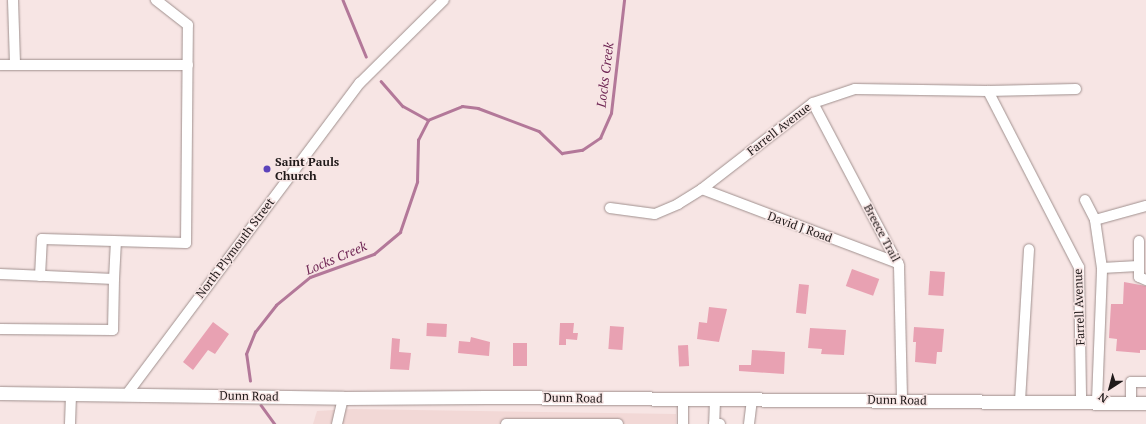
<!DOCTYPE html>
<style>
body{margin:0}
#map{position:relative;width:1146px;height:424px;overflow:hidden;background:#f7e5e4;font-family:"PT Serif",serif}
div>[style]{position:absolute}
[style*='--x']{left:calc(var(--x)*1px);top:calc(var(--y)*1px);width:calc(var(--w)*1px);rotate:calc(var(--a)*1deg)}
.built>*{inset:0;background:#f2d8d6}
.stream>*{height:2.5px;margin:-1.25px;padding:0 1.25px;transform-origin:1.25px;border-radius:1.25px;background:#b37899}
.building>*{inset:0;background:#e8a1b2;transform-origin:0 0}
.roads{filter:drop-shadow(0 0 1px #a0908e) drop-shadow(0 0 1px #a0908e)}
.minor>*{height:10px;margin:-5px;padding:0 5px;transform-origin:5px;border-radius:5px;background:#fff}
.major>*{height:13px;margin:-6.5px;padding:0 6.5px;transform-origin:6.5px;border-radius:6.5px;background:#fff}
.dots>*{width:11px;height:11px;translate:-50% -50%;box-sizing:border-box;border:2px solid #f7e5e4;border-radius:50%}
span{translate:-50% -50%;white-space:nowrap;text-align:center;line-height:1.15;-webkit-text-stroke:3px #f7e5e4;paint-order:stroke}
.street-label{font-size:12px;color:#201a1a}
.poi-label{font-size:12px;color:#201a1a;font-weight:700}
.left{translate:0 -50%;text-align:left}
.water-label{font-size:13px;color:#6f2654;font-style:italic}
.north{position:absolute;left:1090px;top:368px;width:40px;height:40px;-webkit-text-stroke:3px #f7e5e4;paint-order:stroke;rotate:216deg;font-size:11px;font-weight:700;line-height:16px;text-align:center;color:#201a1a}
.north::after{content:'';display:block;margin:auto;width:14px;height:18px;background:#201a1a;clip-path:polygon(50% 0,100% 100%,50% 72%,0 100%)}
</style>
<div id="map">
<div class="built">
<div style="clip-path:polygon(352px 409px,676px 414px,676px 424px,313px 424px,317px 411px)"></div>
</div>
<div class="stream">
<div style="--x:343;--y:0;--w:61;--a:67.7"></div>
<div style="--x:381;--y:81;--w:33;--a:49"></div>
<div style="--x:403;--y:106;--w:29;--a:29"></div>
<div style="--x:250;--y:381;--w:27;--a:-98"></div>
<div style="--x:246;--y:354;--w:24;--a:-68"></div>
<div style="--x:255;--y:332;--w:34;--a:-52"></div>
<div style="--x:276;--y:305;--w:44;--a:-39.5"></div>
<div style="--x:310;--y:277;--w:68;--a:-19.8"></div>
<div style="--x:374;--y:254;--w:34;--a:-40"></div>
<div style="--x:400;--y:232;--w:53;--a:-71.2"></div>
<div style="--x:417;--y:182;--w:42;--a:-88.6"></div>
<div style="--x:418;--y:140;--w:22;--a:-63"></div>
<div style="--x:428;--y:120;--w:37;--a:-22"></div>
<div style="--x:462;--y:106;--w:16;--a:7"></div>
<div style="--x:478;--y:108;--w:65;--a:20.7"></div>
<div style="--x:539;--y:131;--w:32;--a:44"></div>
<div style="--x:562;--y:153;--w:20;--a:-9"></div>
<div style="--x:582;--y:150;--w:22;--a:-34"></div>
<div style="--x:600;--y:138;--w:27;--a:-66"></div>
<div style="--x:611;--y:113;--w:114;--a:-83.4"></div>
<div style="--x:261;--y:405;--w:24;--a:54"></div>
</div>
<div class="building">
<div style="left:852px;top:269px;width:29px;height:18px;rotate:20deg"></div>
<div style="left:930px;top:271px;width:15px;height:24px;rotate:4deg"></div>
<div style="clip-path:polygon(1124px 282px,1146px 286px,1146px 350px,1140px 350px,1140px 353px,1116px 351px,1117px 339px,1109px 338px,1111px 304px,1123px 304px)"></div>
<div style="left:799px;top:284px;width:10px;height:29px;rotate:6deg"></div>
<div style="clip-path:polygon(709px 307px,727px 309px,719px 342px,697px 339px,699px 322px,707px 323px)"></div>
<div style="clip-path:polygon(213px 322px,229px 334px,215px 354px,208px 350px,193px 370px,183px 362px)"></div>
<div style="left:427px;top:323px;width:20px;height:13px;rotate:3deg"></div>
<div style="clip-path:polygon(560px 323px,574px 323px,573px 333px,578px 333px,577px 340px,566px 339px,566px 345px,559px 345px)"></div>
<div style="left:610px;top:326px;width:14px;height:23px;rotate:4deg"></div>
<div style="clip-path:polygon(914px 327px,944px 329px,942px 352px,937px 352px,936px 364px,915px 362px,916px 342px,913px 342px)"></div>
<div style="clip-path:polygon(810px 328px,846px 330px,844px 355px,821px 354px,822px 349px,808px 348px)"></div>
<div style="clip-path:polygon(471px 337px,490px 342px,489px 356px,458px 353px,459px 341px,470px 342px)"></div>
<div style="clip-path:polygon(392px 338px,400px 339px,399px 352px,411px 353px,409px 370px,390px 369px)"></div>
<div style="left:513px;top:343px;width:14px;height:23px"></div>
<div style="left:688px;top:345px;width:21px;height:10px;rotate:87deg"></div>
<div style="clip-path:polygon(752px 350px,785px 352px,784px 374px,739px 371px,739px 365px,751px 365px)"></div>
</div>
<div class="roads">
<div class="minor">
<div style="--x:13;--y:0;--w:65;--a:88.2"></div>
<div style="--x:15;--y:65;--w:173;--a:0"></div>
<div style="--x:0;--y:65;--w:15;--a:0"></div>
<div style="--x:988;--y:91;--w:198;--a:62.7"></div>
<div style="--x:1079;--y:267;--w:134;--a:89.1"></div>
<div style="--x:813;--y:103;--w:184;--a:62.2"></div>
<div style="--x:899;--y:266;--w:134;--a:88.7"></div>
<div style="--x:702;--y:189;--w:210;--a:20.7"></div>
<div style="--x:1085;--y:200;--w:22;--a:63"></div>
<div style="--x:1095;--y:220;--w:49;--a:81.7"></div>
<div style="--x:610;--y:208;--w:45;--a:7.6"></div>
<div style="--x:655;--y:214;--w:25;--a:-23"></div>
<div style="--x:678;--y:204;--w:28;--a:-32"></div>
<div style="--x:702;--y:189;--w:140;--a:-37.8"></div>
<div style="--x:813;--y:103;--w:44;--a:-18.4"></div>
<div style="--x:855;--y:89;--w:133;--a:0.9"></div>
<div style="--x:988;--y:91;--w:88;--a:-1.3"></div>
<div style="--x:1095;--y:220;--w:53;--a:-15.4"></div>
<div style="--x:1139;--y:241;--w:36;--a:90"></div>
<div style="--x:1139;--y:277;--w:8;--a:23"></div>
<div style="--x:0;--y:274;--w:114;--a:2.5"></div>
<div style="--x:114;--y:279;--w:51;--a:91.1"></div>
<div style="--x:113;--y:330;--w:113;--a:-179.5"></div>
<div style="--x:40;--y:276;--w:37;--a:-87"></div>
<div style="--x:42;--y:239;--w:144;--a:1.6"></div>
<div style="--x:186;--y:243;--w:218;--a:-89.5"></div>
<div style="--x:188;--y:25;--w:41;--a:-142"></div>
<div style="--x:114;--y:279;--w:37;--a:-87"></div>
<div style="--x:127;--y:394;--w:389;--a:-53.2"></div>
<div style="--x:360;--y:83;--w:118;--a:-44.7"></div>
<div style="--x:683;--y:400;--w:24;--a:90"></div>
<div style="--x:715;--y:400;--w:24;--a:92"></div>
<div style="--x:714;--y:424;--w:6;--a:0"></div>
<div style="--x:1020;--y:401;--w:152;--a:-86.6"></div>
<div style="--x:1097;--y:401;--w:133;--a:-87.8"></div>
<div style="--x:1102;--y:268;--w:36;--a:-3"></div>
<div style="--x:1131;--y:402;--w:20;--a:-90"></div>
<div style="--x:1131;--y:382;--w:15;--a:0"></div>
<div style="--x:70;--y:424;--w:31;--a:-88"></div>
<div style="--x:337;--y:424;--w:27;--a:-77"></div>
<div style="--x:506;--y:424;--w:112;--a:0"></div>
<div style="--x:749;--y:424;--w:24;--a:-83"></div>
</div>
<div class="major">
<div style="--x:0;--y:393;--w:343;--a:0.8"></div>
<div style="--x:343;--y:398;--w:143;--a:-0.4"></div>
<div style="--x:486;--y:397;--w:660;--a:0.52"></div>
</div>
</div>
<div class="dots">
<div style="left:267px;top:169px;background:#5c43bb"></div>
</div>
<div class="street-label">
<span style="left:779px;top:129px;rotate:-38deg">Farrell Avenue</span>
<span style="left:800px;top:227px;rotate:20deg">David J Road</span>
<span style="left:882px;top:233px;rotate:62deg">Breece Trail</span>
<span style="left:235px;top:248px;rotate:-53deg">North Plymouth Street</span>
<span style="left:1079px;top:307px;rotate:-92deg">Farrell Avenue</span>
<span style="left:249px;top:396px;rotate:1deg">Dunn Road</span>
<span style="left:573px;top:398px;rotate:1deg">Dunn Road</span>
<span style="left:897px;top:400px;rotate:1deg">Dunn Road</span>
</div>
<div class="poi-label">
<span class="left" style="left:275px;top:169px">Saint Pauls<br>Church</span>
</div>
<div class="water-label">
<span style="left:605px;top:75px;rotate:-83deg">Locks Creek</span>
<span style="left:336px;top:258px;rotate:-23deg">Locks Creek</span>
</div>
<div class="north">N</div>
</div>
